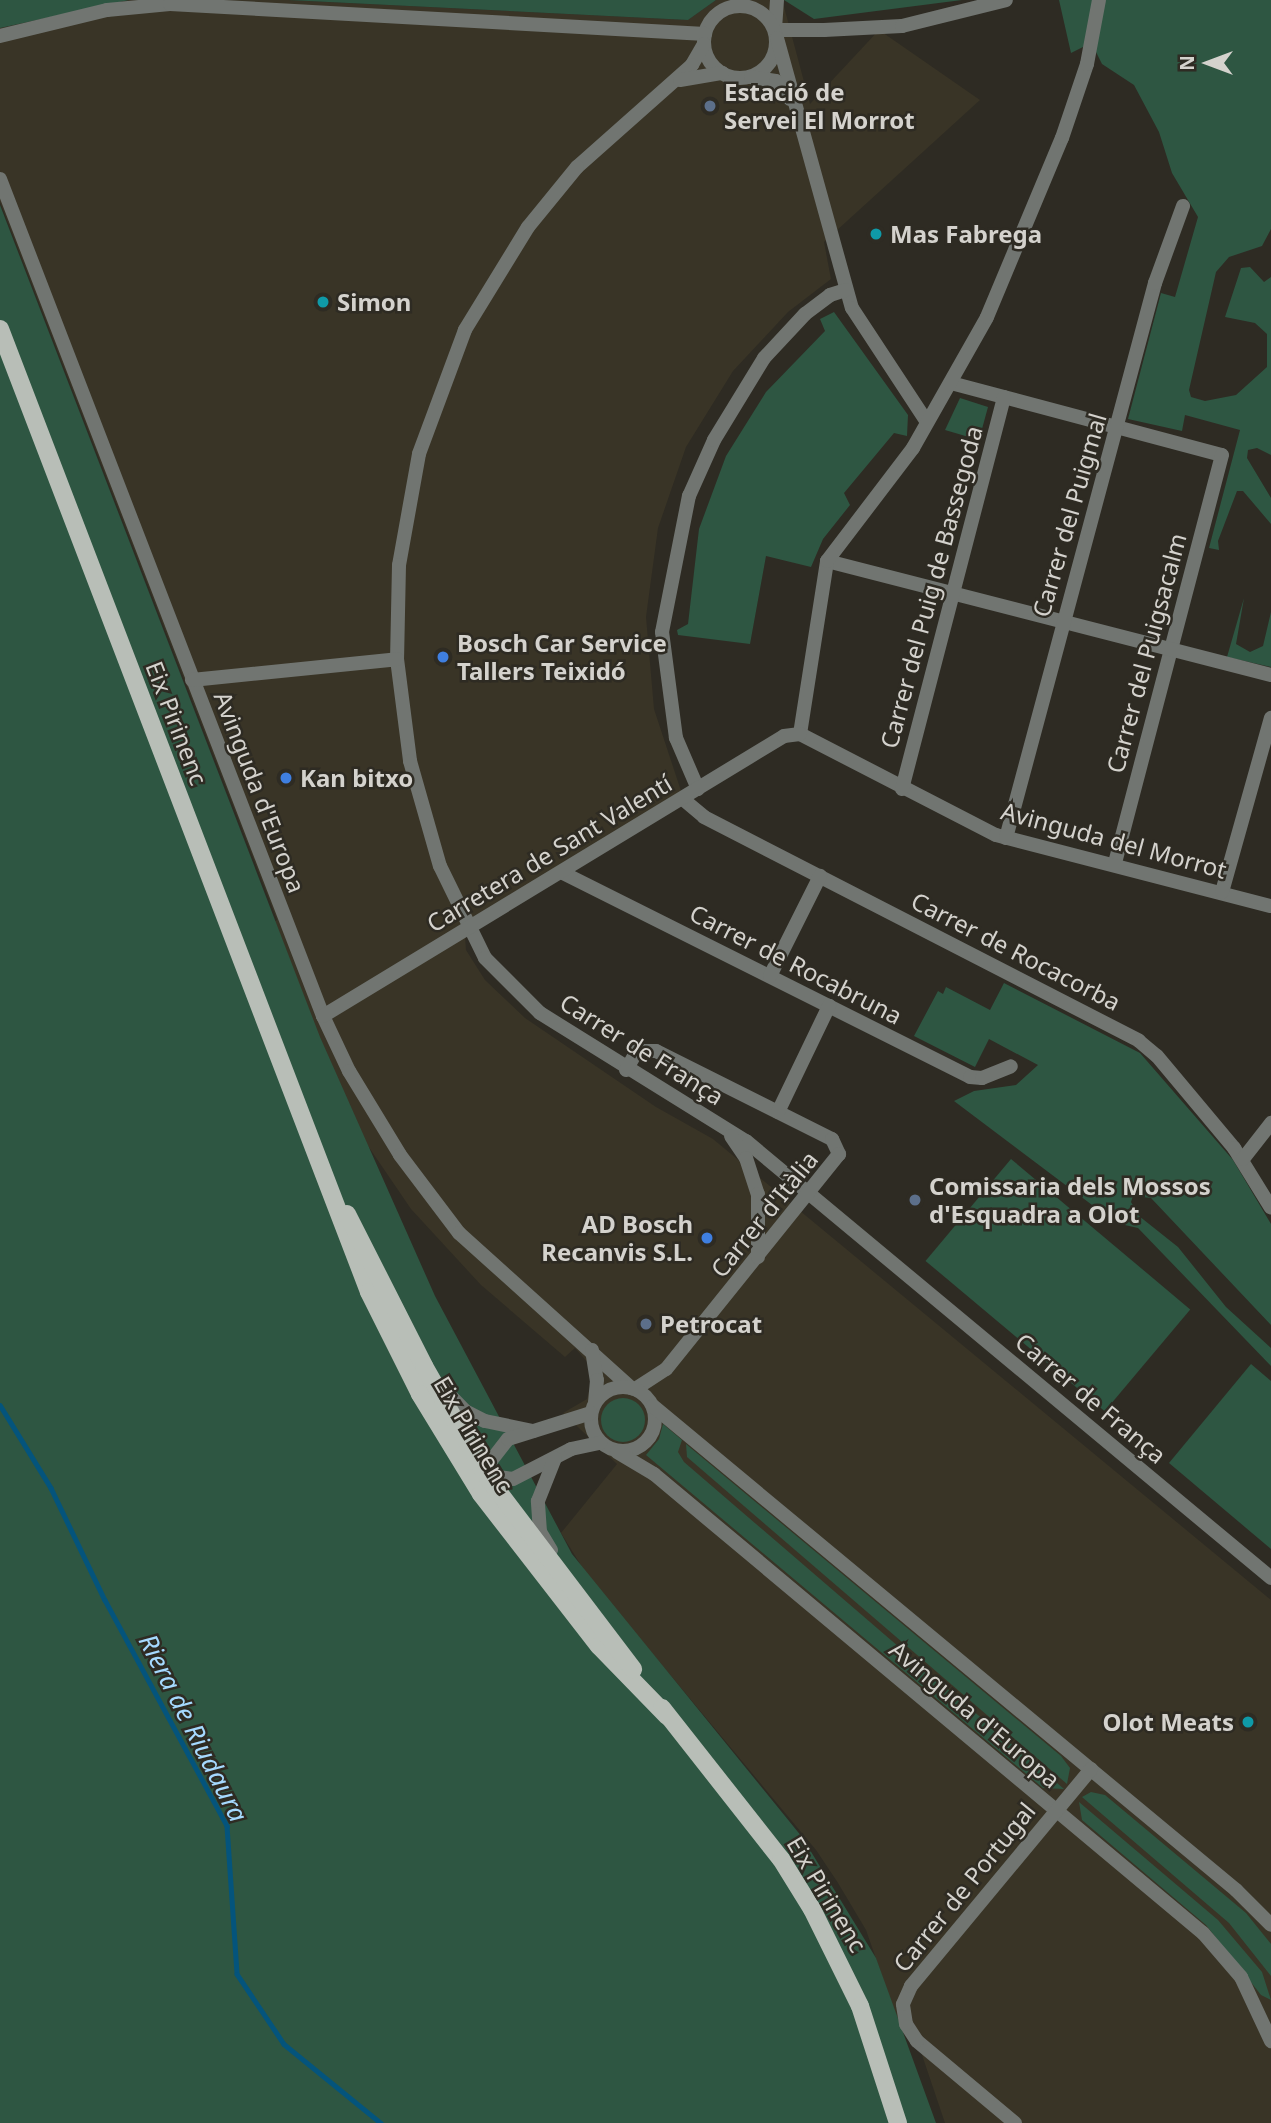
<!DOCTYPE html>
<meta charset="utf-8">
<style>
body{margin:0}
#map{position:relative;width:1271px;height:2123px;overflow:hidden;background:#2e2b23;font-family:"Noto Sans",sans-serif}
div>[style]{position:absolute}
[style*='--x']{left:calc(var(--x)*1px);top:calc(var(--y)*1px);width:calc(var(--w)*1px);rotate:calc(var(--a)*1deg)}
.built>*{inset:0;background:#393426}
.green>*{inset:0;background:#2e5642;transform-origin:0 0}
.round{border-radius:50%}
.stream>*{height:4.5px;margin:-2.25px;padding:0 2.25px;transform-origin:2.25px;border-radius:2.25px;background:#04547c}
.street>*{height:14px;margin:-7px;padding:0 7px;transform-origin:7px;border-radius:7px;background:#717571}
.street>.ring{margin:-7px;padding:0;box-sizing:content-box;background:none;border:14px solid #717571;border-radius:50%}
.primary>*{height:18px;margin:-9px;padding:0 9px;transform-origin:9px;border-radius:9px;background:#b8beb7}
.dots>*{width:19px;height:19px;translate:-50% -50%;box-sizing:border-box;border:4px solid #2e2b23;border-radius:50%}
span{translate:-50% -50%;white-space:nowrap;text-align:center;line-height:1.15;-webkit-text-stroke:5px #2e2b23;paint-order:stroke}
.poi-label{font-size:24px;color:#d4d2cd;font-weight:700}
.left{translate:0 -50%;text-align:left}
.right{translate:-100% -50%;text-align:right}
.street-label{font-size:24px;color:#d4d2cd}
.water-label{font-size:26px;color:#a5d9fe;font-style:italic}
.north{position:absolute;left:1173px;top:28px;width:70px;height:70px;-webkit-text-stroke:5px #2e2b23;paint-order:stroke;rotate:270deg;font-size:19px;font-weight:700;line-height:28px;text-align:center;color:#d4d2cd}
.north::after{content:'';display:block;margin:auto;width:24px;height:32px;background:#d4d2cd;clip-path:polygon(50% 0,100% 100%,50% 72%,0 100%)}
</style>
<div id="map">
<div class="built">
<div style="clip-path:polygon(129px 0,288px 0,688px 20px,716px 0,779px 0,783px 3px,810px 104px,879px 30px,980px 100px,824px 242px,831px 279px,788px 312px,733px 371px,686px 447px,658px 528px,646px 617px,654px 709px,684px 800px,465px 936px,466px 950px,485px 980px,525px 1018px,656px 1107px,713px 1139px,1271px 1600px,1271px 2123px,945px 2123px,921px 2052px,900px 2027px,866px 1930px,838px 1883px,816px 1850px,587px 1575px,561px 1533px,617px 1464px,563px 1413px,587px 1399px,592px 1378px,589px 1364px,575px 1348px,565px 1357px,481px 1285px,411px 1209px,366px 1143px,264px 927px,277px 920px,0 202px,0 28px)"></div>
</div>
<div class="green">
<div style="clip-path:polygon(0 0,129px 0,0 28px)"></div>
<div style="clip-path:polygon(288px 0,716px 0,688px 20px)"></div>
<div style="clip-path:polygon(784px 0,962px 0,814px 19px)"></div>
<div style="clip-path:polygon(1059px 0,1271px 0,1271px 229px,1262px 246px,1229px 257px,1216px 272px,1189px 390px,1191px 397px,1205px 401px,1236px 395px,1267px 367px,1267px 334px,1255px 323px,1225px 317px,1241px 268px,1250px 267px,1264px 282px,1271px 277px,1271px 455px,1257px 448px,1248px 450px,1247px 458px,1271px 498px,1271px 524px,1243px 491px,1237px 491px,1218px 541px,1219px 550px,1209px 548px,1240px 430px,1185px 415px,1182px 431px,1128px 419px,1161px 293px,1175px 297px,1198px 217px,1172px 173px,1159px 132px,1134px 85px,1102px 64px,1094px 48px,1085px 46px,1071px 53px)"></div>
<div style="clip-path:polygon(0 205px,320px 1037px,435px 1296px,572px 1554px,802px 1837px,876px 1958px,936px 2123px,0 2123px)"></div>
<div style="clip-path:polygon(834px 312px,908px 415px,907px 436px,894px 433px,844px 493px,850px 505px,823px 539px,811px 567px,766px 556px,750px 644px,678px 635px,677px 630px,688px 624px,699px 529px,726px 456px,766px 392px,825px 331px,820px 319px)"></div>
<div style="clip-path:polygon(960px 398px,988px 407px,979px 440px,945px 430px)"></div>
<div style="clip-path:polygon(1244px 598px,1236px 644px,1250px 652px,1263px 646px,1271px 612px,1271px 667px,1227px 657px)"></div>
<div style="clip-path:polygon(1004px 983px,1140px 1053px,1233px 1160px,1271px 1224px,1271px 1325px,1151px 1198px,1133px 1196px,1131px 1202px,1139px 1216px,1178px 1247px,1226px 1307px,1271px 1348px,1271px 1366px,1138px 1228px,1116px 1223px,954px 1101px,974px 1091px,1016px 1085px,1038px 1065px,989px 1039px,975px 1067px,914px 1036px,938px 991px,943px 994px,946px 987px,990px 1010px)"></div>
<div style="left:1011px;top:1159px;width:234px;height:133px;rotate:40deg"></div>
<div style="clip-path:polygon(1251px 1364px,1271px 1381px,1271px 1549px,1169px 1463px)"></div>
<div class="round" style="left:601px;top:1398px;width:44px;height:44px"></div>
<div style="clip-path:polygon(663px 1424px,682px 1440px,678px 1452px,684px 1462px,1064px 1789px,1043px 1788px,646px 1455px,659px 1439px)"></div>
<div style="clip-path:polygon(686px 1444px,1061px 1756px,1070px 1768px,1067px 1784px,687px 1457px)"></div>
<div style="clip-path:polygon(1091px 1792px,1105px 1795px,1246px 1913px,1271px 1944px,1271px 1976px,1229px 1923px,1082px 1797px)"></div>
<div style="clip-path:polygon(1079px 1802px,1218px 1920px,1262px 1972px,1271px 2000px,1261px 1995px,1206px 1925px,1082px 1820px)"></div>
</div>
<div class="stream">
<div style="--x:0;--y:1405;--w:97;--a:58.4"></div>
<div style="--x:51;--y:1488;--w:124;--a:64.3"></div>
<div style="--x:105;--y:1600;--w:257;--a:61.6"></div>
<div style="--x:227;--y:1826;--w:148;--a:86.1"></div>
<div style="--x:237;--y:1974;--w:84;--a:56.1"></div>
<div style="--x:284;--y:2044;--w:125;--a:39.2"></div>
</div>
<div class="street">
<div style="--x:777;--y:0;--w:30;--a:94"></div>
<div style="--x:775;--y:30;--w:49;--a:0"></div>
<div style="--x:824;--y:30;--w:78;--a:-2.9"></div>
<div style="--x:902;--y:26;--w:107;--a:-14"></div>
<div class="ring" style="left:704px;top:6px;width:58px;height:58px"></div>
<div style="--x:0;--y:36;--w:110;--a:-13.7"></div>
<div style="--x:107;--y:10;--w:63;--a:-5.4"></div>
<div style="--x:170;--y:4;--w:536;--a:3.21"></div>
<div style="--x:777;--y:38;--w:280;--a:74.5"></div>
<div style="--x:852;--y:308;--w:136;--a:56.7"></div>
<div style="--x:704;--y:44;--w:24;--a:120"></div>
<div style="--x:692;--y:65;--w:154;--a:138.4"></div>
<div style="--x:577;--y:167;--w:77;--a:129.2"></div>
<div style="--x:528;--y:227;--w:121;--a:121.5"></div>
<div style="--x:465;--y:330;--w:132;--a:110.4"></div>
<div style="--x:419;--y:454;--w:113;--a:100.2"></div>
<div style="--x:399;--y:565;--w:94;--a:91.2"></div>
<div style="--x:397;--y:659;--w:103;--a:82.7"></div>
<div style="--x:410;--y:761;--w:109;--a:74.1"></div>
<div style="--x:440;--y:866;--w:102;--a:63.9"></div>
<div style="--x:485;--y:958;--w:78;--a:45"></div>
<div style="--x:540;--y:1013;--w:243;--a:31.9"></div>
<div style="--x:746;--y:1141;--w:683;--a:39.77"></div>
<div style="--x:751;--y:77;--w:25;--a:9"></div>
<div style="--x:776;--y:81;--w:23;--a:52"></div>
<div style="--x:680;--y:80;--w:43;--a:-9.5"></div>
<div style="--x:0;--y:179;--w:897;--a:68.9"></div>
<div style="--x:323;--y:1016;--w:61;--a:64.7"></div>
<div style="--x:349;--y:1071;--w:98;--a:58.7"></div>
<div style="--x:400;--y:1155;--w:98;--a:52.9"></div>
<div style="--x:459;--y:1233;--w:232;--a:42"></div>
<div style="--x:951;--y:383;--w:280;--a:14.9"></div>
<div style="--x:1222;--y:455;--w:422;--a:104.7"></div>
<div style="--x:827;--y:561;--w:458;--a:14.4"></div>
<div style="--x:192;--y:680;--w:206;--a:-5.8"></div>
<div style="--x:800;--y:734;--w:175;--a:-81.1"></div>
<div style="--x:827;--y:561;--w:142;--a:-52.7"></div>
<div style="--x:913;--y:448;--w:150;--a:-60.5"></div>
<div style="--x:987;--y:317;--w:194;--a:-67.3"></div>
<div style="--x:1062;--y:138;--w:78;--a:-71.3"></div>
<div style="--x:1087;--y:64;--w:65;--a:-79.4"></div>
<div style="--x:800;--y:734;--w:220;--a:27.3"></div>
<div style="--x:996;--y:835;--w:284;--a:14.5"></div>
<div style="--x:698;--y:789;--w:56;--a:-113.3"></div>
<div style="--x:676;--y:738;--w:107;--a:-97.5"></div>
<div style="--x:662;--y:632;--w:139;--a:-78.8"></div>
<div style="--x:689;--y:496;--w:61;--a:-65.9"></div>
<div style="--x:714;--y:440;--w:96;--a:-58.6"></div>
<div style="--x:764;--y:358;--w:60;--a:-47"></div>
<div style="--x:805;--y:314;--w:31;--a:-37"></div>
<div style="--x:830;--y:295;--w:16;--a:-18"></div>
<div style="--x:902;--y:789;--w:405;--a:-75.4"></div>
<div style="--x:684;--y:800;--w:26;--a:40"></div>
<div style="--x:704;--y:817;--w:489;--a:27.2"></div>
<div style="--x:1139;--y:1041;--w:23;--a:40"></div>
<div style="--x:1157;--y:1056;--w:120;--a:50.1"></div>
<div style="--x:1234;--y:1148;--w:70;--a:58.3"></div>
<div style="--x:1006;--y:838;--w:575;--a:-74.97"></div>
<div style="--x:1155;--y:283;--w:82;--a:-70"></div>
<div style="--x:563;--y:873;--w:455;--a:26.6"></div>
<div style="--x:970;--y:1077;--w:12;--a:5"></div>
<div style="--x:982;--y:1078;--w:31;--a:-22"></div>
<div style="--x:1222;--y:892;--w:181;--a:-74.3"></div>
<div style="--x:770;--y:976;--w:112;--a:-63.4"></div>
<div style="--x:323;--y:1016;--w:539;--a:-31.27"></div>
<div style="--x:784;--y:736;--w:16;--a:-7"></div>
<div style="--x:626;--y:1070;--w:22;--a:-60"></div>
<div style="--x:637;--y:1051;--w:19;--a:0"></div>
<div style="--x:656;--y:1051;--w:197;--a:26.6"></div>
<div style="--x:832;--y:1139;--w:17;--a:65"></div>
<div style="--x:839;--y:1154;--w:276;--a:128.8"></div>
<div style="--x:666;--y:1369;--w:37;--a:147"></div>
<div style="--x:778;--y:1112;--w:118;--a:-64.3"></div>
<div style="--x:731;--y:1136;--w:27;--a:56"></div>
<div style="--x:746;--y:1158;--w:38;--a:72"></div>
<div style="--x:758;--y:1194;--w:63;--a:90"></div>
<div style="--x:1243;--y:1159;--w:46;--a:-52.1"></div>
<div style="--x:592;--y:1350;--w:30;--a:81"></div>
<div style="--x:597;--y:1380;--w:22;--a:95"></div>
<div style="--x:441;--y:1386;--w:35;--a:46"></div>
<div style="--x:465;--y:1411;--w:22;--a:27"></div>
<div style="--x:485;--y:1421;--w:49;--a:11.8"></div>
<div class="ring" style="left:591px;top:1387px;width:50px;height:50px"></div>
<div style="--x:653;--y:1406;--w:758;--a:39.7"></div>
<div style="--x:1236;--y:1890;--w:49;--a:45"></div>
<div style="--x:617;--y:1452;--w:43;--a:30.7"></div>
<div style="--x:654;--y:1474;--w:716;--a:39.9"></div>
<div style="--x:1203;--y:1933;--w:58;--a:49.2"></div>
<div style="--x:1241;--y:1977;--w:71;--a:64.9"></div>
<div style="--x:485;--y:1475;--w:28;--a:8"></div>
<div style="--x:513;--y:1479;--w:65;--a:-27.3"></div>
<div style="--x:571;--y:1449;--w:30;--a:-12"></div>
<div style="--x:489;--y:1480;--w:18;--a:-87"></div>
<div style="--x:490;--y:1462;--w:29;--a:-52"></div>
<div style="--x:508;--y:1439;--w:87;--a:-17.4"></div>
<div style="--x:551;--y:1550;--w:21;--a:-121"></div>
<div style="--x:540;--y:1532;--w:31;--a:-94"></div>
<div style="--x:538;--y:1501;--w:46;--a:-68.4"></div>
<div style="--x:1015;--y:2123;--w:128;--a:-140.1"></div>
<div style="--x:917;--y:2041;--w:20;--a:-123"></div>
<div style="--x:906;--y:2024;--w:20;--a:-99"></div>
<div style="--x:903;--y:2004;--w:20;--a:-66"></div>
<div style="--x:911;--y:1986;--w:282;--a:-50.3"></div>
</div>
<div class="primary">
<div style="--x:0;--y:329;--w:1031;--a:69.03"></div>
<div style="--x:369;--y:1292;--w:114;--a:63.4"></div>
<div style="--x:420;--y:1394;--w:117;--a:58.6"></div>
<div style="--x:481;--y:1494;--w:192;--a:52.2"></div>
<div style="--x:599;--y:1646;--w:98;--a:45.8"></div>
<div style="--x:347;--y:1214;--w:170;--a:63.1"></div>
<div style="--x:424;--y:1366;--w:129;--a:60.3"></div>
<div style="--x:488;--y:1478;--w:240;--a:52.8"></div>
<div style="--x:662;--y:1708;--w:192;--a:51.8"></div>
<div style="--x:781;--y:1859;--w:59;--a:58.2"></div>
<div style="--x:812;--y:1909;--w:108;--a:63.7"></div>
<div style="--x:860;--y:2006;--w:123;--a:72"></div>
</div>
<div class="dots">
<div style="left:710px;top:106px;background:#5c6f8a"></div>
<div style="left:876px;top:234px;background:#0f9aa8"></div>
<div style="left:323px;top:302px;background:#0f9aa8"></div>
<div style="left:443px;top:657px;background:#3f7fe0"></div>
<div style="left:286px;top:778px;background:#3f7fe0"></div>
<div style="left:915px;top:1200px;background:#5c6f8a"></div>
<div style="left:707px;top:1238px;background:#3f7fe0"></div>
<div style="left:646px;top:1324px;background:#5c6f8a"></div>
<div style="left:1248px;top:1722px;background:#0f9aa8"></div>
</div>
<div class="poi-label">
<span class="left" style="left:724px;top:106px">Estació de<br>Servei El Morrot</span>
<span class="left" style="left:890px;top:234px">Mas Fabrega</span>
<span class="left" style="left:337px;top:302px">Simon</span>
<span class="left" style="left:457px;top:657px">Bosch Car Service<br>Tallers Teixidó</span>
<span class="left" style="left:300px;top:778px">Kan bitxo</span>
<span class="left" style="left:929px;top:1200px">Comissaria dels Mossos<br>d'Esquadra a Olot</span>
<span class="right" style="left:693px;top:1238px">AD Bosch<br>Recanvis S.L.</span>
<span class="left" style="left:660px;top:1324px">Petrocat</span>
<span class="right" style="left:1234px;top:1722px">Olot Meats</span>
</div>
<div class="street-label">
<span style="left:1069px;top:515px;rotate:-74deg">Carrer del Puigmal</span>
<span style="left:931px;top:587px;rotate:-75deg">Carrer del Puig de Bassegoda</span>
<span style="left:1146px;top:653px;rotate:-75deg">Carrer del Puigsacalm</span>
<span style="left:177px;top:723px;rotate:69deg">Eix Pirinenc</span>
<span style="left:260px;top:792px;rotate:69deg">Avinguda d'Europa</span>
<span style="left:1114px;top:840px;rotate:15deg">Avinguda del Morrot</span>
<span style="left:549px;top:853px;rotate:-31deg">Carretera de Sant Valentí</span>
<span style="left:1016px;top:951px;rotate:27deg">Carrer de Rocacorba</span>
<span style="left:796px;top:964px;rotate:27deg">Carrer de Rocabruna</span>
<span style="left:642px;top:1049px;rotate:32deg">Carrer de França</span>
<span style="left:764px;top:1214px;rotate:-51deg">Carrer d'Itàlia</span>
<span style="left:1091px;top:1398px;rotate:40deg">Carrer de França</span>
<span style="left:474px;top:1434px;rotate:59deg">Eix Pirinenc</span>
<span style="left:975px;top:1714px;rotate:40deg">Avinguda d'Europa</span>
<span style="left:964px;top:1887px;rotate:-51deg">Carrer de Portugal</span>
<span style="left:827px;top:1894px;rotate:59deg">Eix Pirinenc</span>
</div>
<div class="water-label">
<span style="left:193px;top:1728px;rotate:63deg">Riera de Riudaura</span>
</div>
<div class="north">N</div>
</div>
